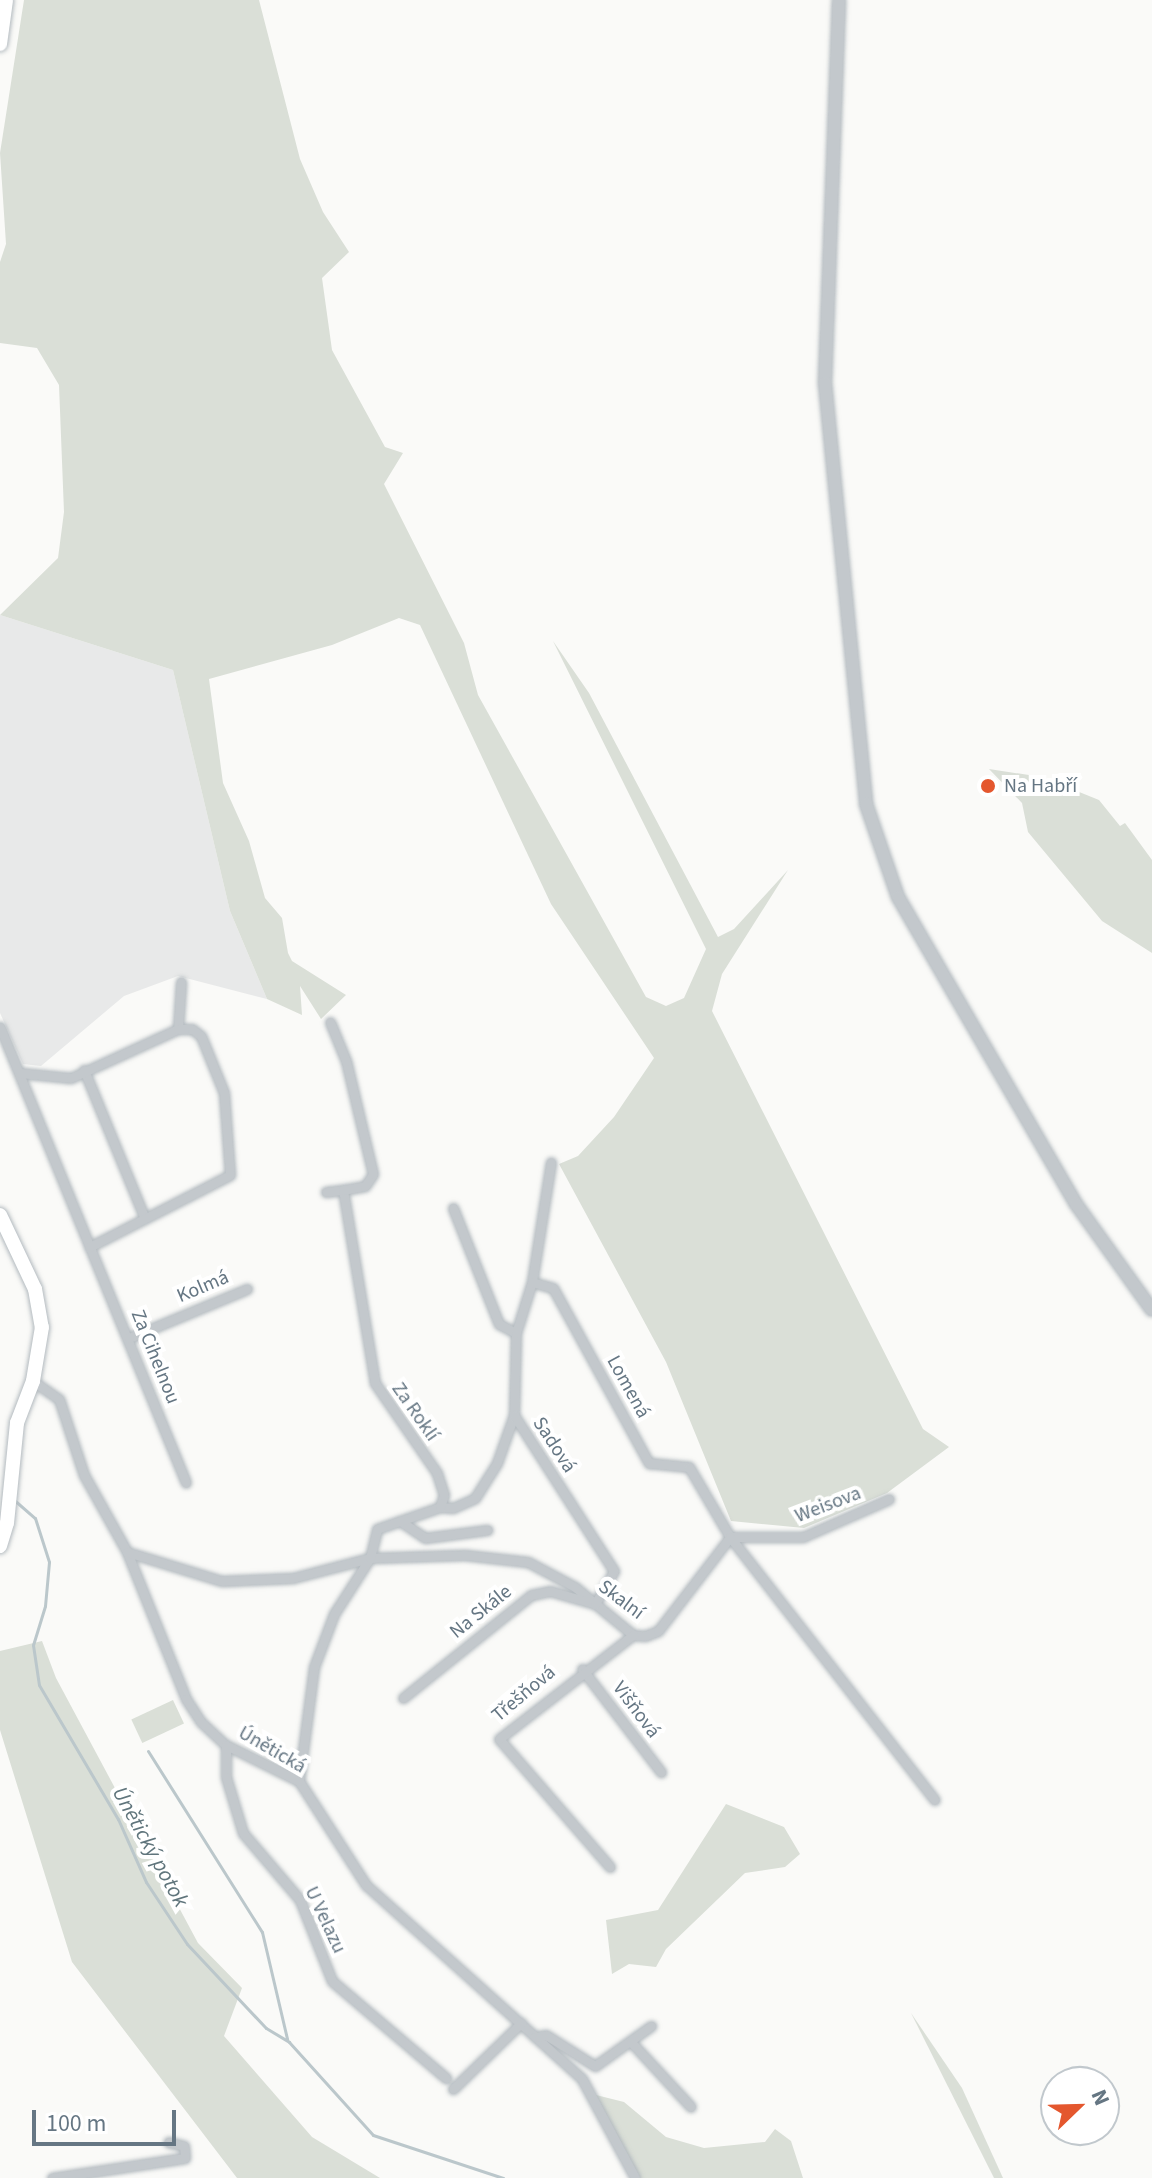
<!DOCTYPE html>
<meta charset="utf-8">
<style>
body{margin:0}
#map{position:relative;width:1152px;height:2178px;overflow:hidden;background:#fafaf8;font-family:"Source Sans 3",sans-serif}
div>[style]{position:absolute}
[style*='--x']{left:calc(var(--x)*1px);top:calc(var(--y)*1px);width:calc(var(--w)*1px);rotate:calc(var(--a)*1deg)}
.built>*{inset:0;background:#e8e9e9}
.green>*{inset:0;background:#dadfd7;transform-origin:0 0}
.stream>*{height:3px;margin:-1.5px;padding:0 1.5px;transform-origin:1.5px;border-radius:1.5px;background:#bbc7cb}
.roads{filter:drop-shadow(0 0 2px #b3babf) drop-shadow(0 0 2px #b3babf)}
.minor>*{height:9px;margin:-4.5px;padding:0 4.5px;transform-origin:4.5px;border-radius:4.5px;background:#c3c8cc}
.tertiary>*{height:12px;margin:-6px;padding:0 6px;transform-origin:6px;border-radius:6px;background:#c3c8cc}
.secondary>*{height:14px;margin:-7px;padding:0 7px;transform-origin:7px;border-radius:7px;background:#fff}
.dots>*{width:22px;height:22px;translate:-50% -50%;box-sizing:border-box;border:4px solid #fff;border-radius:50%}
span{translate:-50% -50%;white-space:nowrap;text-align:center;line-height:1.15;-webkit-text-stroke:8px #fff;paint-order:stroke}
.poi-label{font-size:20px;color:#657683}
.left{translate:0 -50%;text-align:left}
.street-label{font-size:20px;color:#657683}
.water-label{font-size:22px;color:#60757c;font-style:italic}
.north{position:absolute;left:1040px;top:2066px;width:80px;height:80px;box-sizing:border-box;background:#fff;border:2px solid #c1c8cd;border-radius:50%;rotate:67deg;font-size:22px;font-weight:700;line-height:32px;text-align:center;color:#657683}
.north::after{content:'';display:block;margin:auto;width:28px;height:36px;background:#e4572e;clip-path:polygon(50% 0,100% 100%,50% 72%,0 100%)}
.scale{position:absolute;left:32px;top:2110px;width:144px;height:36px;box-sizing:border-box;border:4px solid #657683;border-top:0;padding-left:10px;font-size:24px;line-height:28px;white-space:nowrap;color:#657683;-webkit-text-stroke:6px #fff;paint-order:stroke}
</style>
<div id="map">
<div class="built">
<div style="clip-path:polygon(0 615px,173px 670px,230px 911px,267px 999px,178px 976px,124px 996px,41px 1066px,23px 1064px,0 1013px)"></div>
</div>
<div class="green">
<div style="clip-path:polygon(24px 0,259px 0,300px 159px,323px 212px,349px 252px,322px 278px,332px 350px,385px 447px,403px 453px,384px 484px,464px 643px,478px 695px,646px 997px,666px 1006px,684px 998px,706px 949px,553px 641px,589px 693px,718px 937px,734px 929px,788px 870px,722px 974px,712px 1011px,923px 1429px,949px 1447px,887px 1493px,804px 1528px,731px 1521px,666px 1362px,559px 1164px,578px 1156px,614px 1117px,654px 1058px,551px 904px,420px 625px,399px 618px,332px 645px,209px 679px,223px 783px,249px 841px,265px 898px,282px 918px,288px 953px,292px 961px,346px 995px,321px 1019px,300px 986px,302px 1015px,267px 999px,230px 911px,173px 670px,0 615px,58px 558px,64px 512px,59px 385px,37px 348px,0 343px,0 262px,6px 244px,0 153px)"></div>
<div style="clip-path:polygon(989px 769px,1042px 777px,1099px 800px,1120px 826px,1125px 823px,1152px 860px,1152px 953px,1102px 921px,1028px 832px,1022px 803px)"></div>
<div style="clip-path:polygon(42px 1641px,56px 1678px,198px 1943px,242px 1988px,224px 2036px,312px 2137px,380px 2178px,237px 2178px,72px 1962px,0 1730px,0 1651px)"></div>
<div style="left:173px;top:1700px;width:26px;height:46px;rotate:65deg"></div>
<div style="clip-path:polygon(726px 1804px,784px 1827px,800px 1854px,785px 1867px,745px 1873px,666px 1949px,656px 1967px,629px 1964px,612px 1974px,606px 1920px,658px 1910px)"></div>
<div style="clip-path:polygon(911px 2013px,962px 2088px,1003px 2178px,994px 2178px)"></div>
<div style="clip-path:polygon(596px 2095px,624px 2102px,666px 2137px,704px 2148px,765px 2142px,775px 2129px,791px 2141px,803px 2178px,639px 2178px)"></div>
</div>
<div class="stream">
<div style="--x:13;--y:1499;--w:29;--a:41"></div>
<div style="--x:35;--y:1518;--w:46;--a:72.3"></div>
<div style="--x:49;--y:1562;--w:44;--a:95.2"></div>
<div style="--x:45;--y:1606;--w:41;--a:107.1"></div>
<div style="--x:33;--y:1645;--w:40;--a:81.5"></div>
<div style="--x:39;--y:1685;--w:156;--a:59.5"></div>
<div style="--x:118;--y:1819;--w:69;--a:66"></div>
<div style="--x:146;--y:1882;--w:74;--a:56.5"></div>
<div style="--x:187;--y:1944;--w:115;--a:46.8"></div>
<div style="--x:266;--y:2028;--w:27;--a:31"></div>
<div style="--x:289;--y:2042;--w:125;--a:47.9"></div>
<div style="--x:373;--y:2135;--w:137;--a:18.3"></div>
<div style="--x:148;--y:1751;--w:214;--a:57.8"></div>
<div style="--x:262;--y:1932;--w:110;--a:76.8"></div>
</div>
<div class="roads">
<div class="minor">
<div style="--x:0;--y:1027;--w:492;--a:67.8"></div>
<div style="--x:178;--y:1029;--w:47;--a:-86.3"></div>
<div style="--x:84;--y:1070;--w:158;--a:67.7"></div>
<div style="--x:20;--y:1073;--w:51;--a:5.6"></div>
<div style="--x:71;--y:1078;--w:118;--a:-24.6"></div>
<div style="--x:178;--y:1029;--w:14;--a:0"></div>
<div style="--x:192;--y:1029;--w:11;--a:38"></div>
<div style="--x:201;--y:1036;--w:61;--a:68"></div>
<div style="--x:224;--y:1093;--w:82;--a:85.8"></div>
<div style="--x:230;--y:1175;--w:158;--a:152.9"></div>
<div style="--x:326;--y:1192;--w:17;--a:-7"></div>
<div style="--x:453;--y:1208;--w:125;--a:68.4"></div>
<div style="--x:499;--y:1324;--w:19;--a:28"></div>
<div style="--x:532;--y:1282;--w:121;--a:-81"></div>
<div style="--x:129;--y:1338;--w:128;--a:-22.6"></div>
<div style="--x:33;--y:1381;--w:32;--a:35"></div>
<div style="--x:59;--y:1399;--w:80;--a:71.8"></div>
<div style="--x:84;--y:1475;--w:88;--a:60.8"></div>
<div style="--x:127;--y:1552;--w:158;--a:68.1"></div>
<div style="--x:186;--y:1699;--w:27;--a:57"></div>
<div style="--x:201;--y:1722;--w:34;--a:43"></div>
<div style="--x:226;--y:1745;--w:81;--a:26.3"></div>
<div style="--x:299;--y:1781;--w:124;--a:57.2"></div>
<div style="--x:366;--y:1885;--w:290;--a:41.9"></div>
<div style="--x:582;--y:2079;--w:112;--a:61.8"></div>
<div style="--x:440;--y:1507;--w:13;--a:4"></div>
<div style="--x:453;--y:1508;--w:24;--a:-24"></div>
<div style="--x:475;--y:1498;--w:41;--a:-57.8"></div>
<div style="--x:497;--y:1463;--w:51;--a:-70.5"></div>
<div style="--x:514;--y:1415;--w:82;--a:-88.6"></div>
<div style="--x:516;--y:1333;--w:53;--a:-72.6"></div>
<div style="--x:532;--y:1282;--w:22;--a:16"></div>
<div style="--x:553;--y:1288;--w:200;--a:61.3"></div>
<div style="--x:649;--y:1463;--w:40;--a:5.7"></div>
<div style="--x:689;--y:1467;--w:81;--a:59.6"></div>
<div style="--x:730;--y:1537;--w:333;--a:52.1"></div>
<div style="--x:400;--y:1521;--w:30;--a:34"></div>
<div style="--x:425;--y:1538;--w:63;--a:-7.4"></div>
<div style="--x:730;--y:1537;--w:73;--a:0"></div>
<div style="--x:803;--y:1537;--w:94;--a:-23.8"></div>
<div style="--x:127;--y:1552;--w:99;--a:17"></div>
<div style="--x:222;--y:1581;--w:71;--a:-2.4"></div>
<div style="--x:293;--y:1578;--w:80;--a:-14.6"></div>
<div style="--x:370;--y:1558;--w:95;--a:-1.8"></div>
<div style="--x:465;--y:1555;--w:63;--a:6.3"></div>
<div style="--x:528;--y:1562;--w:53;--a:28"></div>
<div style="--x:575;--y:1587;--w:75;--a:39.6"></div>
<div style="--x:633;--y:1635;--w:12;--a:5"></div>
<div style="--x:645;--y:1636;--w:14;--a:-21"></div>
<div style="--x:658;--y:1631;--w:118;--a:-52.5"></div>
<div style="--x:582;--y:1669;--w:130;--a:52.5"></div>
<div style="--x:403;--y:1698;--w:164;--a:-38.8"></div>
<div style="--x:531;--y:1595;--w:19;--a:-12"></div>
<div style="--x:550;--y:1591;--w:47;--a:16.1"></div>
<div style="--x:595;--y:1604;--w:38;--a:-60"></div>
<div style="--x:614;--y:1571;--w:185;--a:-122.7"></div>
<div style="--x:226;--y:1745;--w:32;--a:90"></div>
<div style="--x:226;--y:1777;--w:59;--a:73.1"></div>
<div style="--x:243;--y:1833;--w:88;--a:49.6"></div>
<div style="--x:300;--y:1900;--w:87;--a:68.4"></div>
<div style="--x:332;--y:1981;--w:150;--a:40.4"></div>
<div style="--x:299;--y:1781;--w:115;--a:-82.5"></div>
<div style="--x:314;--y:1667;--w:57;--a:-69.3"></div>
<div style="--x:334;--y:1614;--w:67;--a:-57.3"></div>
<div style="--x:370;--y:1558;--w:30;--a:-76"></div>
<div style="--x:377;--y:1529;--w:67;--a:-19.2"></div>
<div style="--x:440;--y:1507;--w:13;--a:-72"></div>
<div style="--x:444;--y:1495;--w:23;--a:-108"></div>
<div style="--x:437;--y:1473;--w:109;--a:-124.6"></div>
<div style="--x:375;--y:1383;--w:196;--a:-99.4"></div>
<div style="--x:343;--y:1190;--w:22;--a:-10"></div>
<div style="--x:365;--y:1186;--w:14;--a:-56"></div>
<div style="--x:373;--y:1174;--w:116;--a:-103.4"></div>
<div style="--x:346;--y:1061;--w:42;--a:-112.3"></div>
<div style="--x:610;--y:1867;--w:169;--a:-130.9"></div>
<div style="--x:499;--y:1739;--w:170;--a:-37.8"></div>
<div style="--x:535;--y:2037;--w:11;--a:-10"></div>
<div style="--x:546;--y:2035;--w:58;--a:32.3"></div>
<div style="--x:595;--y:2066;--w:69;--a:-35.5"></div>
<div style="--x:631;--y:2042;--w:88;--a:47.3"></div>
<div style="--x:453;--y:2089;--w:95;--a:-44.1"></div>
<div style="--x:52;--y:2178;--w:134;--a:-8.6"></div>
<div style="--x:185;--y:2158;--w:12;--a:-95"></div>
<div style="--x:184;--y:2146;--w:16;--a:-166"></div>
</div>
<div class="tertiary">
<div style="--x:839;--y:0;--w:383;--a:92.1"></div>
<div style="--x:825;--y:383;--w:423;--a:84.4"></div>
<div style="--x:866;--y:804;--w:98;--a:71"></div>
<div style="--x:898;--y:897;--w:355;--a:59.9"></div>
<div style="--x:1076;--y:1204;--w:130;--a:54.4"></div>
</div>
<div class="secondary">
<div style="--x:0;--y:44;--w:44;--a:-82.2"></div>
<div style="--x:0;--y:1215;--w:82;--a:64.7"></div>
<div style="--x:35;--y:1289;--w:39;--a:80"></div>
<div style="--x:42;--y:1327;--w:55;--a:99.5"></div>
<div style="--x:33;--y:1381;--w:45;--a:110.9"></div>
<div style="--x:17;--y:1423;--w:100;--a:95.7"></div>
<div style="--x:7;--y:1523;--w:24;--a:107"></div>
</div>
</div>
<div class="dots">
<div style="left:988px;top:786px;background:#e4572e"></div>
</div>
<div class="poi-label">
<span class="left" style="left:1004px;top:786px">Na Habří</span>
</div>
<div class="street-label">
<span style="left:203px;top:1287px;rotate:-23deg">Kolmá</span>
<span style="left:155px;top:1357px;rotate:68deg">Za Cihelnou</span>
<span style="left:628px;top:1387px;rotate:61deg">Lomená</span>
<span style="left:415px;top:1412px;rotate:55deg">Za Roklí</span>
<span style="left:554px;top:1445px;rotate:57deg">Sadová</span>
<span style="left:828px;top:1505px;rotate:-21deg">Weisova</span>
<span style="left:621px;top:1600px;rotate:37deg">Skalní</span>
<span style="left:481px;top:1612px;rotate:-39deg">Na Skále</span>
<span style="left:524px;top:1694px;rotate:-40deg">Třešňová</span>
<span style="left:636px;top:1710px;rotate:53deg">Višňová</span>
<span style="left:272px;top:1750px;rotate:30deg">Únětická</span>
<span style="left:325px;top:1920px;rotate:65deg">U Velazu</span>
</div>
<div class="water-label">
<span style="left:150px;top:1847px;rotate:61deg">Únětický potok</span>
</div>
<div class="north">N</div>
<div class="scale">100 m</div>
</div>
